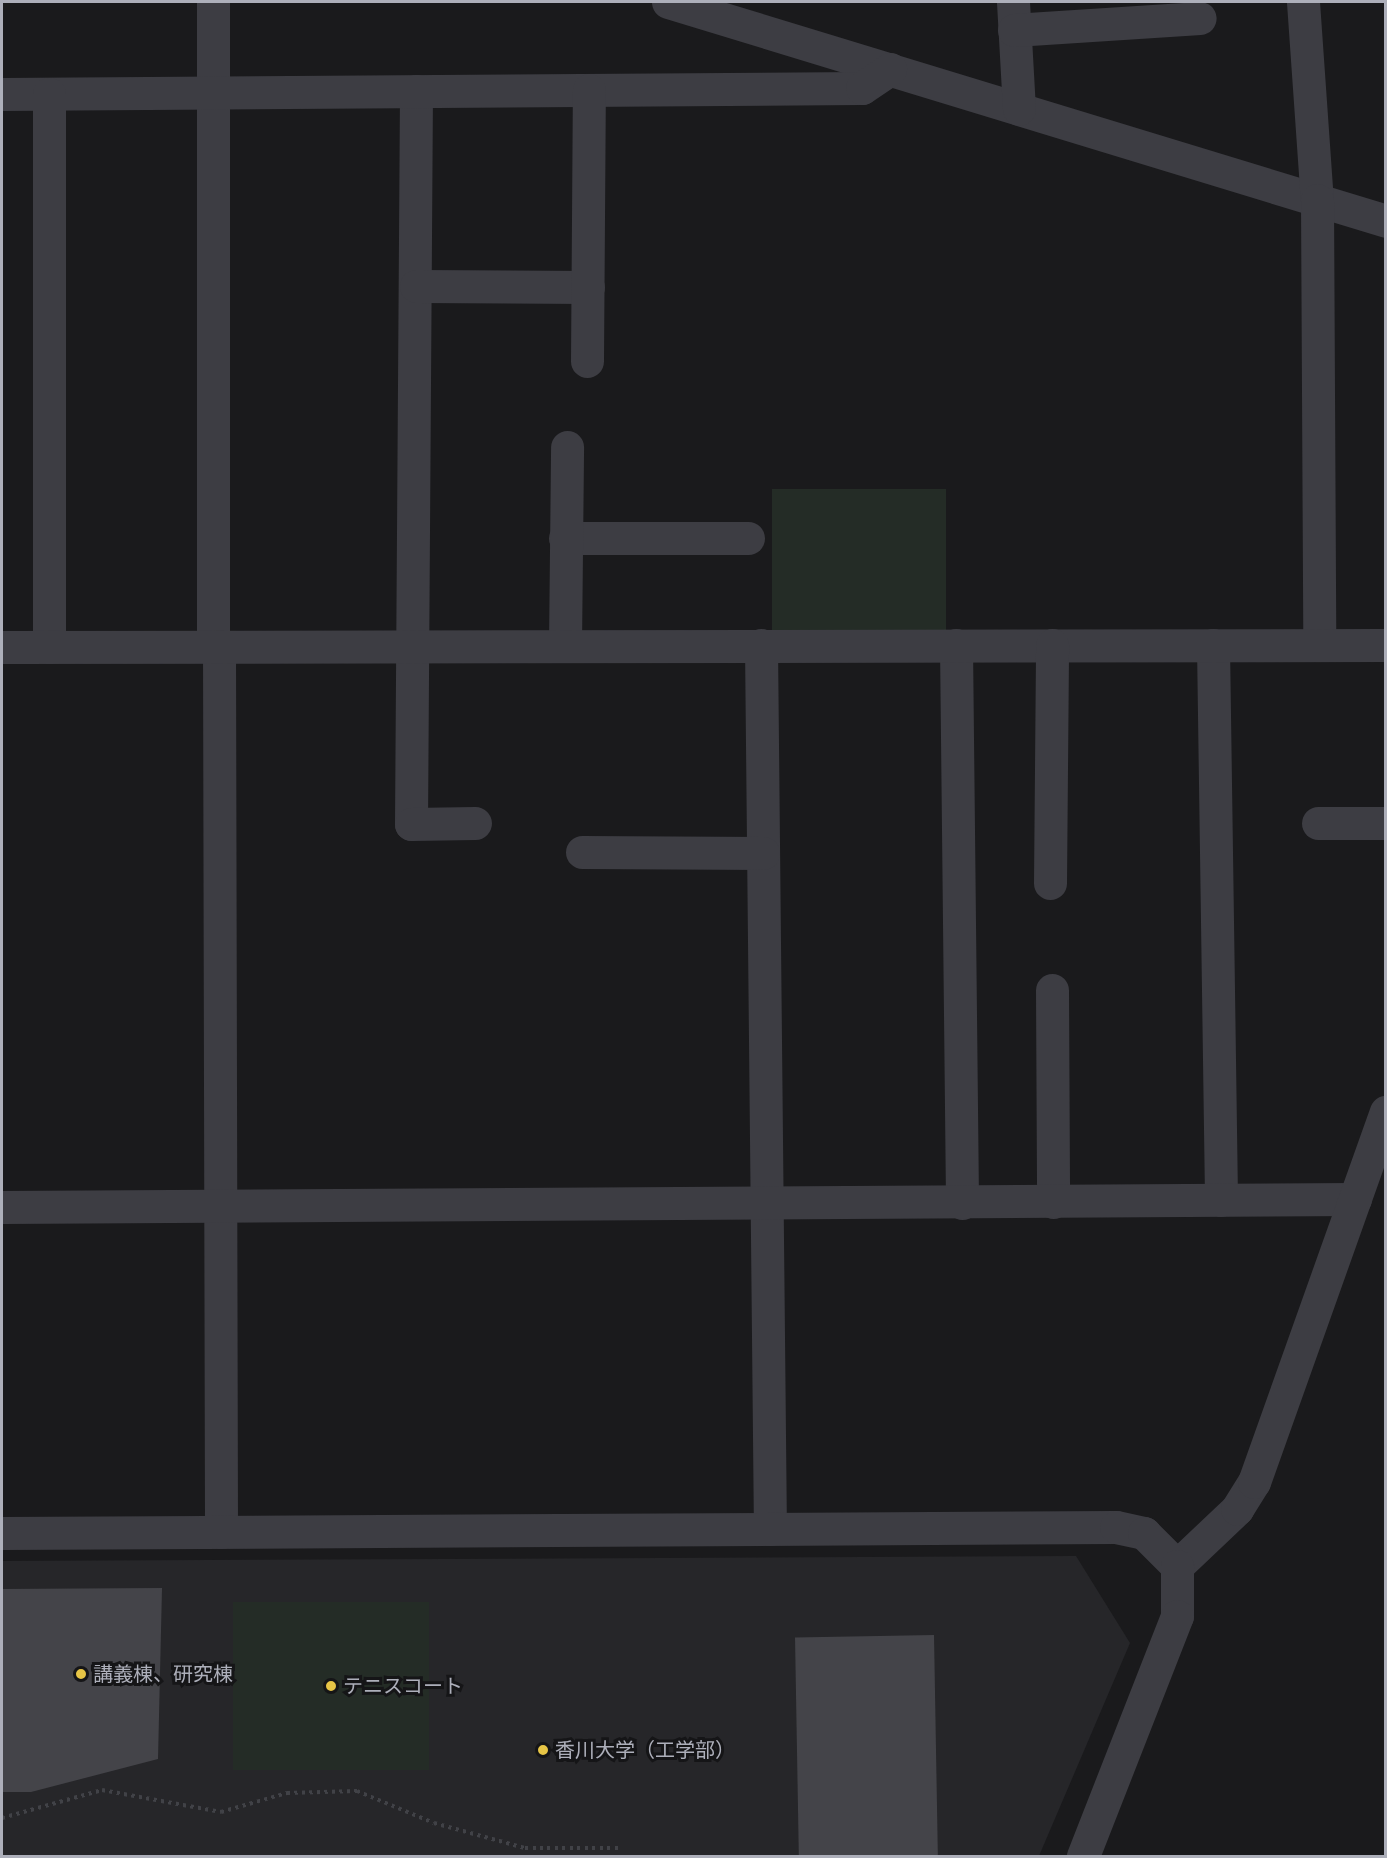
<!DOCTYPE html>
<meta charset="utf-8">
<style>
body{margin:0}
#map{position:relative;width:1387px;height:1858px;overflow:hidden;background:#1a1a1c;font-family:"Public Sans","Noto Sans JP",sans-serif}
div>[style]{position:absolute}
[style*='--x']{left:calc(var(--x)*1px);top:calc(var(--y)*1px);width:calc(var(--w)*1px);rotate:calc(var(--a)*1deg)}
.built>*{inset:0;background:#262629}
.green>*{inset:0;background:#242c26;transform-origin:0 0}
.building>*{inset:0;background:#444449;transform-origin:0 0}
.path>*{height:4px;margin-top:-2px;transform-origin:0;background:repeating-linear-gradient(90deg,#414247 0 3px,transparent 0 7.5px)}
.minor>*{height:33px;margin:-16.5px;padding:0 16.5px;transform-origin:16.5px;border-radius:16.5px;background:#3d3d43}
.tertiary>*{height:33px;margin:-16.5px;padding:0 16.5px;transform-origin:16.5px;border-radius:16.5px;background:#3d3d43}
.dots>*{width:16px;height:16px;translate:-50% -50%;box-sizing:border-box;border:3px solid #151517;border-radius:50%}
span{translate:-50% -50%;white-space:nowrap;text-align:center;line-height:1.15;-webkit-text-stroke:6px #151517;paint-order:stroke}
.poi-label{font-size:20px;color:#adafba}
.left{translate:0 -50%;text-align:left}
.frame{position:absolute;inset:0;border:3px solid #adafba;pointer-events:none}
</style>
<div id="map">
<div class="built">
<div style="clip-path:polygon(1076px 1556px,1130px 1643px,1039px 1856px,2px 1856px,2px 1561px)"></div>
</div>
<div class="green">
<div style="left:946px;top:489px;width:143px;height:174px;rotate:90deg"></div>
<div style="left:429px;top:1602px;width:168px;height:196px;rotate:90deg"></div>
</div>
<div class="building">
<div style="clip-path:polygon(162px 1588px,158px 1759px,31px 1792px,2px 1792px,2px 1589px)"></div>
<div style="left:934px;top:1635px;width:221px;height:139px;rotate:89deg"></div>
</div>
<div class="path">
<div style="--x:2;--y:1818;--w:104;--a:-15.6"></div>
<div style="--x:102;--y:1790;--w:121;--a:10.5"></div>
<div style="--x:221;--y:1812;--w:69;--a:-16.1"></div>
<div style="--x:287;--y:1793;--w:70;--a:-1.6"></div>
<div style="--x:357;--y:1791;--w:83;--a:22.6"></div>
<div style="--x:434;--y:1823;--w:94;--a:15.4"></div>
<div style="--x:525;--y:1848;--w:96;--a:0"></div>
</div>
<div class="minor">
<div style="--x:213;--y:2;--w:644;--a:90"></div>
<div style="--x:668;--y:2;--w:751;--a:16.96"></div>
<div style="--x:1013;--y:2;--w:107;--a:86.8"></div>
<div style="--x:1303;--y:2;--w:198;--a:86"></div>
<div style="--x:1317;--y:200;--w:445;--a:89.7"></div>
<div style="--x:1014;--y:30;--w:186;--a:-3.7"></div>
<div style="--x:416;--y:91;--w:733;--a:90.39"></div>
<div style="--x:411;--y:824;--w:64;--a:-0.9"></div>
<div style="--x:2;--y:94;--w:860;--a:-0.4"></div>
<div style="--x:862;--y:88;--w:34;--a:-34"></div>
<div style="--x:49;--y:94;--w:553;--a:90"></div>
<div style="--x:416;--y:286;--w:172;--a:0.3"></div>
<div style="--x:587;--y:361;--w:271;--a:-89.6"></div>
<div style="--x:565;--y:538;--w:183;--a:0"></div>
<div style="--x:761;--y:645;--w:884;--a:89.42"></div>
<div style="--x:956;--y:645;--w:558;--a:89.38"></div>
<div style="--x:1213;--y:645;--w:555;--a:89.17"></div>
<div style="--x:219;--y:646;--w:886;--a:89.87"></div>
<div style="--x:565;--y:646;--w:199;--a:-89.4"></div>
<div style="--x:2;--y:647;--w:1384;--a:-0.08"></div>
<div style="--x:1318;--y:823;--w:68;--a:0"></div>
<div style="--x:582;--y:852;--w:181;--a:0.3"></div>
<div style="--x:1050;--y:883;--w:238;--a:-89.5"></div>
<div style="--x:1052;--y:990;--w:212;--a:89.7"></div>
<div style="--x:2;--y:1207;--w:1353;--a:-0.34"></div>
<div style="--x:1177;--y:1566;--w:83;--a:-43.5"></div>
<div style="--x:1237;--y:1509;--w:32;--a:-58"></div>
<div style="--x:1254;--y:1482;--w:393;--a:-70.4"></div>
</div>
<div class="tertiary">
<div style="--x:2;--y:1533;--w:1114;--a:-0.31"></div>
<div style="--x:1116;--y:1527;--w:29;--a:12"></div>
<div style="--x:1144;--y:1533;--w:47;--a:45"></div>
<div style="--x:1177;--y:1566;--w:50;--a:90"></div>
<div style="--x:1177;--y:1616;--w:258;--a:111.4"></div>
</div>
<div class="dots">
<div style="left:81px;top:1674px;background:#e7c546"></div>
<div style="left:331px;top:1686px;background:#e7c546"></div>
<div style="left:543px;top:1750px;background:#e7c546"></div>
</div>
<div class="poi-label">
<span class="left" style="left:93px;top:1674px">講義棟、研究棟</span>
<span class="left" style="left:343px;top:1686px">テニスコート</span>
<span class="left" style="left:555px;top:1750px">香川大学（工学部）</span>
</div>
<div class="frame"></div>
</div>
